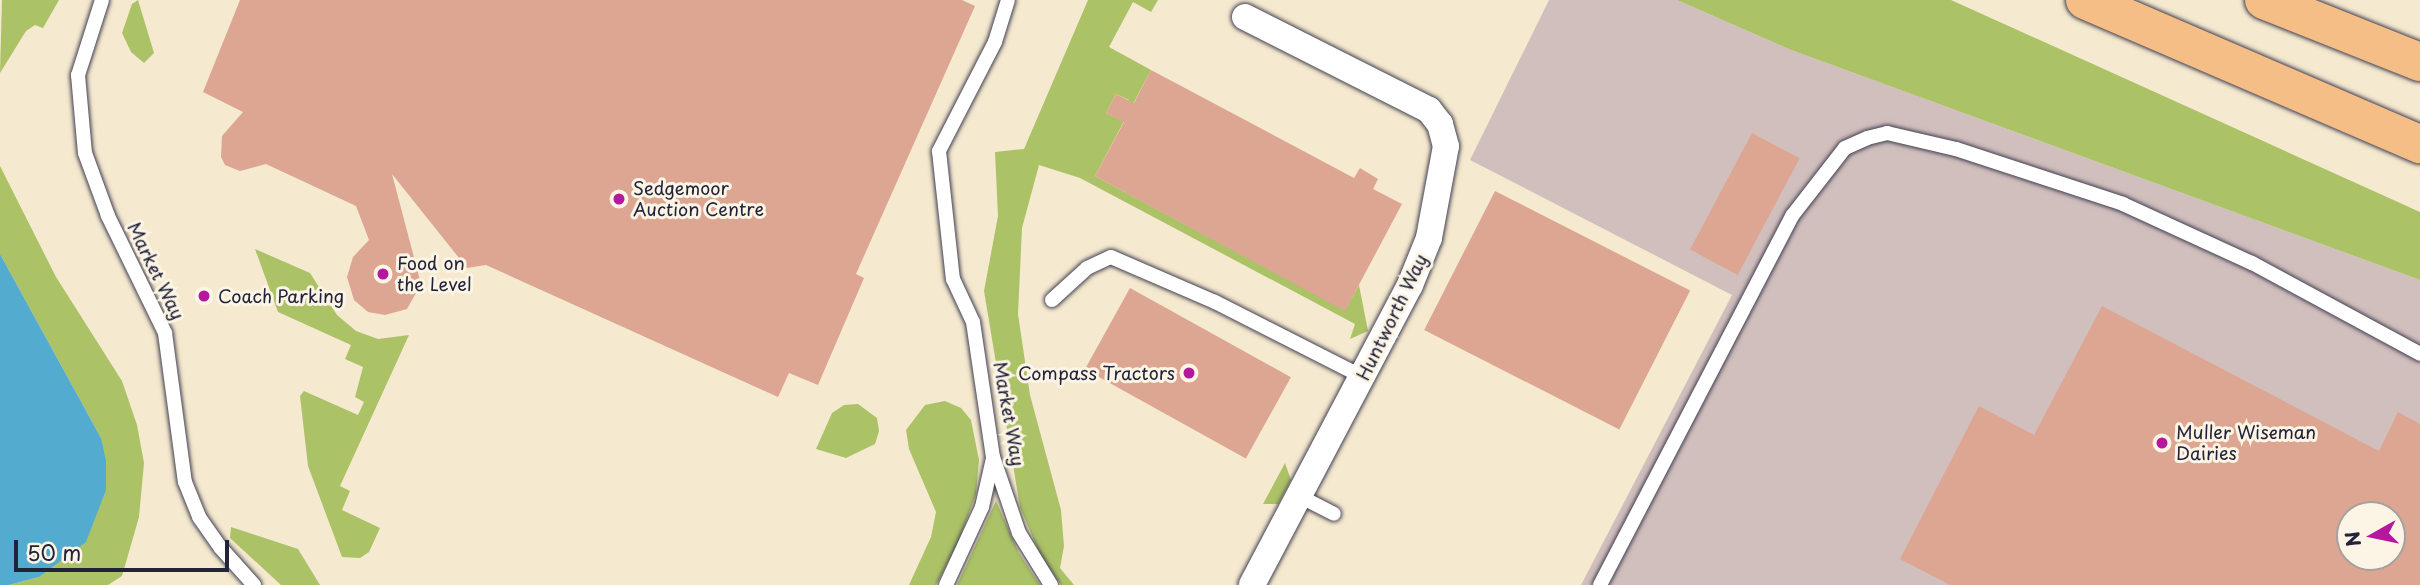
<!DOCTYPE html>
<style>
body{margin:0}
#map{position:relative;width:2420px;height:585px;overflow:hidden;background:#f5e9cf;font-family:"Playpen Sans",sans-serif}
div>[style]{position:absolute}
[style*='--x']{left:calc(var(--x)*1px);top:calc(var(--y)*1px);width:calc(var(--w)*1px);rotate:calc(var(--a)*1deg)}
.industrial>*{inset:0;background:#d1bfbe}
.green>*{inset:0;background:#acc267}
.water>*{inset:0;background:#54abd0}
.building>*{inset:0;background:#dca692;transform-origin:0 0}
.roads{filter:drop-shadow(0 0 2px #424051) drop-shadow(0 0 2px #424051)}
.lane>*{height:14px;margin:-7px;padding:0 7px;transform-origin:7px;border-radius:7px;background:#fff}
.street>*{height:26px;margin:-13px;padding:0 13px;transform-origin:13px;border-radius:13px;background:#fff}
.highway>*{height:38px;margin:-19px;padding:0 19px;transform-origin:19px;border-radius:19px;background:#f6be87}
.dots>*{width:19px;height:19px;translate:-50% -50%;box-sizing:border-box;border:4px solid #fcf5e5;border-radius:50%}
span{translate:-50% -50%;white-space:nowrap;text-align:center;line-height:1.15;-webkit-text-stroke:6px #fcf5e5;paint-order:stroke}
.poi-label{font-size:18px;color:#22223b}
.left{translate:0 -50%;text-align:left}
.right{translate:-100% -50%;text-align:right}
.street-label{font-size:18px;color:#22223b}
.north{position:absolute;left:2336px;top:501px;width:70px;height:70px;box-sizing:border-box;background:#fcf5e5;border:2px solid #a5a1a1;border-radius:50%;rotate:261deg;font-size:19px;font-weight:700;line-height:28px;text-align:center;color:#22223b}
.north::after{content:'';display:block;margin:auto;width:24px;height:32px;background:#b5179e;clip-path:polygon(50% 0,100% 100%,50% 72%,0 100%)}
.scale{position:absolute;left:14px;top:540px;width:215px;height:32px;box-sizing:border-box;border:4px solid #22223b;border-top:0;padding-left:9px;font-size:21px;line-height:24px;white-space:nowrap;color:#22223b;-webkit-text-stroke:5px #fcf5e5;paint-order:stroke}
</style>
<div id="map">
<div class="industrial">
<div style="clip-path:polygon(evenodd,1549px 0,1677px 0,1791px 50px,2420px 280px,2420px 585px,1581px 585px,1732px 295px,1470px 160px,1549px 0,2350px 515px,2392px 515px,2392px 557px,2350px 557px,2350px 515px)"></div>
</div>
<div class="green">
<div style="clip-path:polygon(2px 0,59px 0,43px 28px,35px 25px,26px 31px,0 73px)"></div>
<div style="clip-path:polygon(138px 0,154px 53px,144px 63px,131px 52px,122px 33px,132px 4px)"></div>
<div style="clip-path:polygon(evenodd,1088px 0,1158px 0,1151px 12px,1133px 2px,1109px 47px,1151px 70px,1095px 176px,1345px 310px,1359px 285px,1368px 331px,1350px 339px,1355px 324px,1080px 178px,1039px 165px,1022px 228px,1018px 314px,1030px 395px,1061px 510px,1064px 546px,1060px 568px,1074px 585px,1061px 585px,1041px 557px,1020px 507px,984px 291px,998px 216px,995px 152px,1024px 149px,1088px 0,1116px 94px,1129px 100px,1119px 119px,1106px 113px,1116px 94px)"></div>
<div style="clip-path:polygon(1677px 0,1951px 0,2420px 212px,2420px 280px,1791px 50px)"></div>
<div style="clip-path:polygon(0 166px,56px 277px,122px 381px,137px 425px,144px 463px,139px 517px,122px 576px,108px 585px,9px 585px,39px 577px,101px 438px,0 254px)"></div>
<div style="clip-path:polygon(255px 249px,310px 273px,337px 315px,356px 331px,378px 339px,409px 335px,340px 486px,350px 491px,342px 510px,380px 528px,369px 552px,360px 558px,342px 557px,308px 466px,300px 396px,304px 391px,358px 415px,364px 402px,355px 397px,363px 367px,345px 359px,351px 345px,278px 312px)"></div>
<div style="clip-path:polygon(945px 401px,961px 408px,971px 420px,979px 460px,976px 494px,958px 543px,936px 585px,909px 585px,931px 537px,936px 512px,909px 449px,906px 430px,925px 405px)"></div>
<div style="clip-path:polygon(858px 404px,877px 418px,879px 431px,875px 444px,846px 458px,816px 449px,832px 413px,844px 405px)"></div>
<div style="clip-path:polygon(1285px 463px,1291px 480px,1278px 504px,1263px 504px)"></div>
<div style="clip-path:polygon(996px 501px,1019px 553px,1040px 585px,957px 585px)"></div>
<div style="clip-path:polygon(231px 527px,298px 549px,320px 585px,281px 585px,230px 538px)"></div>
</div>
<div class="water">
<div style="clip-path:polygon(0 254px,101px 438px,106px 461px,106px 490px,86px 542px,39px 577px,9px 585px,0 585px)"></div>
</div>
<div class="building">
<div style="clip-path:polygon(240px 0,962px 0,975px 6px,856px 274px,864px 278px,818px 385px,789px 373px,778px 397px,486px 265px,467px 268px,392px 174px,421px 284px,407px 309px,385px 315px,368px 312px,354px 300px,347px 277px,353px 257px,369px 240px,356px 206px,266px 164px,240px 171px,225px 165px,221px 157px,222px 136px,243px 112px,203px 92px)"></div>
<div style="clip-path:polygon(1151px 70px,1354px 178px,1360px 168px,1378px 179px,1373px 189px,1402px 204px,1345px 311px,1095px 176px,1124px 122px,1106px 113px,1116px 94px,1134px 103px)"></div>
<div style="left:1752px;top:133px;width:54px;height:132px;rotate:28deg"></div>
<div style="left:1495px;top:191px;width:219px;height:156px;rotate:27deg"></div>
<div style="left:1130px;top:288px;width:184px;height:93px;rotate:29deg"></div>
<div style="clip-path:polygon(evenodd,2102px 306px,2379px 451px,2398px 412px,2420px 424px,2420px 585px,1950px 585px,1900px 559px,1979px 406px,2034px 435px,2102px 306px,2350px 515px,2392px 515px,2392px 557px,2350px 557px,2350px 515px)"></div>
</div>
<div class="roads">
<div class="lane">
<div style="--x:102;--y:0;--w:79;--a:107.7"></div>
<div style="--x:78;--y:75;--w:78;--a:84.9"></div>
<div style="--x:85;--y:153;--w:67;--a:69.9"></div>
<div style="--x:108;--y:216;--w:130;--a:64"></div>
<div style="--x:165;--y:333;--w:150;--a:82.4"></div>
<div style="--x:185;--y:482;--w:38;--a:68"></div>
<div style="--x:199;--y:517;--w:37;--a:55"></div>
<div style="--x:220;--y:547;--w:51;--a:48.2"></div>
<div style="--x:1008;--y:0;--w:44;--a:107.2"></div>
<div style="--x:995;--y:42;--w:123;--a:117.2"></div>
<div style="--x:939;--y:151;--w:129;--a:83.8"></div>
<div style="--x:953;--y:279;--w:47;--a:65.1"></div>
<div style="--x:973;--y:322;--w:136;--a:81.6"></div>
<div style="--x:993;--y:457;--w:80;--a:71.1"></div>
<div style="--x:1019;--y:533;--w:61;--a:58.4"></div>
<div style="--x:1052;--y:300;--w:47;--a:-42.4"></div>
<div style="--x:1087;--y:268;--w:26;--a:-25"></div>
<div style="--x:1111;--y:257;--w:113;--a:23.4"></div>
<div style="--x:1215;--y:302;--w:166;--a:26.9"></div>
<div style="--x:1299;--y:496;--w:39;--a:27"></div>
<div style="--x:946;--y:585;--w:86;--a:-65.2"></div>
<div style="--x:982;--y:507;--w:50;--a:-77.3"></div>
<div style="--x:1600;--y:585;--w:416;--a:-62.5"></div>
<div style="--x:1792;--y:216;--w:86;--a:-52.1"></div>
<div style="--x:1845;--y:148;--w:24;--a:-24"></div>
<div style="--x:1867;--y:138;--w:21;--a:-14"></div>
<div style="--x:1887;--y:133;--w:71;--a:13.1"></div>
<div style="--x:1956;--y:149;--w:176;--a:18.2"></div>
<div style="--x:2123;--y:204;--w:142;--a:24.6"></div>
<div style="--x:2252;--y:263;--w:191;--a:28.4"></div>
</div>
<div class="street">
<div style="--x:1245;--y:17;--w:206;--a:26.8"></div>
<div style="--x:1429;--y:110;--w:18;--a:52"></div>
<div style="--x:1440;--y:124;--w:23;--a:75"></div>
<div style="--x:1446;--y:146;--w:94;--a:100.5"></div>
<div style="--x:1429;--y:238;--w:51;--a:112"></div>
<div style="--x:1410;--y:285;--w:339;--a:117.8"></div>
</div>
<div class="highway">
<div style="--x:2085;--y:0;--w:365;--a:23.3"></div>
<div style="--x:2264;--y:0;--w:168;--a:21.7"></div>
</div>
</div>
<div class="dots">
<div style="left:619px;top:199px;background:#b5179e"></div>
<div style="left:383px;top:274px;background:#b5179e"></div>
<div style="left:204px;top:296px;background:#b5179e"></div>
<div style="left:1189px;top:373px;background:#b5179e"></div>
<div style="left:2162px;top:443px;background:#b5179e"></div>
</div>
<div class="poi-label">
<span class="left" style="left:633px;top:199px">Sedgemoor<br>Auction Centre</span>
<span class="left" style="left:397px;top:274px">Food on<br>the Level</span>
<span class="left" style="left:218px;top:296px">Coach Parking</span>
<span class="right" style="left:1175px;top:373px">Compass Tractors</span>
<span class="left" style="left:2176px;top:443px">Muller Wiseman<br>Dairies</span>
</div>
<div class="street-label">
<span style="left:156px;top:271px;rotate:64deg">Market Way</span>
<span style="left:1392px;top:317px;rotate:-64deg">Huntworth Way</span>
<span style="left:1009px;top:414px;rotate:80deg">Market Way</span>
</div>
<div class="north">N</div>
<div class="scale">50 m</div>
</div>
